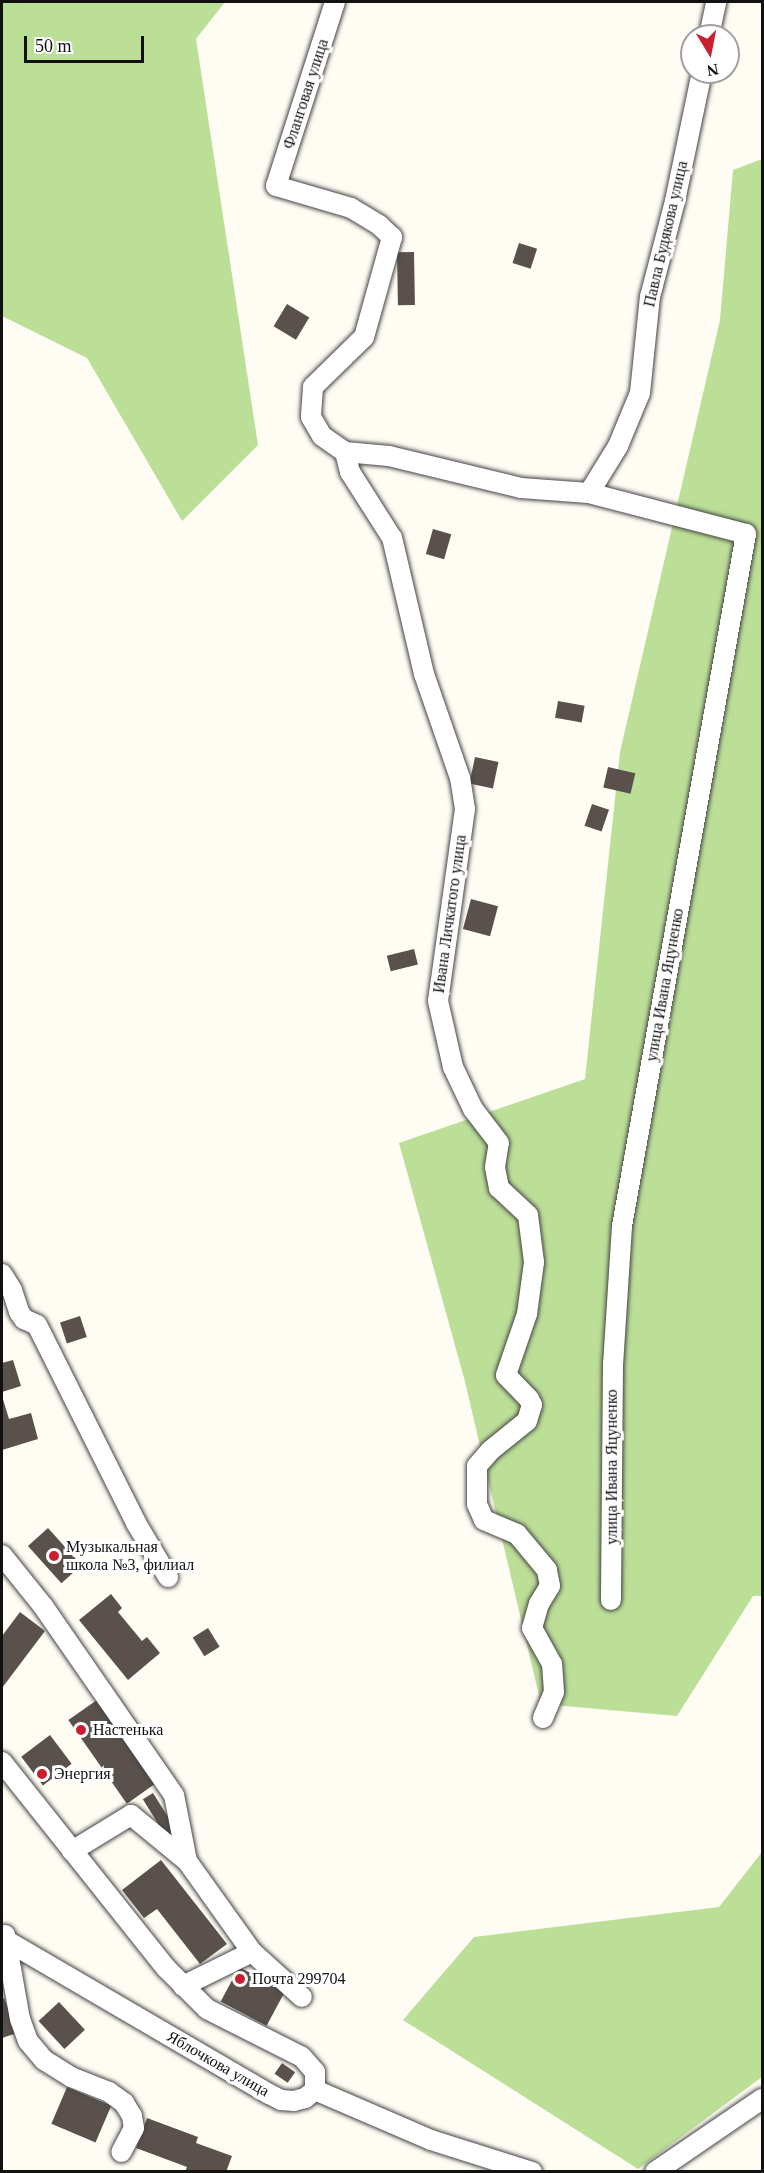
<!DOCTYPE html>
<meta charset="utf-8">
<style>
body{margin:0}
#map{position:relative;width:764px;height:2173px;overflow:hidden;background:#fffcf4;font-family:Georgia,serif}
div>[style]{position:absolute}
[style*='--x']{left:calc(var(--x)*1px);top:calc(var(--y)*1px);width:calc(var(--w)*1px);rotate:calc(var(--a)*1deg)}
.forest>*{inset:0;background:#bcdf98}
.building>*{inset:0;background:#5a514c;transform-origin:0 0}
.roads{filter:drop-shadow(0 0 2px #444) drop-shadow(0 0 2px #444)}
.minor>*{height:20px;margin:-10px;padding:0 10px;transform-origin:10px;border-radius:10px;background:#fff}
.dots>*{width:16px;height:16px;translate:-50% -50%;box-sizing:border-box;border:3px solid #fff;border-radius:50%}
span{translate:-50% -50%;white-space:nowrap;text-align:center;line-height:1.15;-webkit-text-stroke:6px #fff;paint-order:stroke}
.street-label{font-size:16px;color:#111}
.poi-label{font-size:16px;color:#111}
.left{translate:0 -50%;text-align:left}
.frame{position:absolute;inset:0;border:3px solid #111;pointer-events:none}
.north{position:absolute;left:680px;top:24px;width:60px;height:60px;box-sizing:border-box;background:#fff;border:2px solid #a0a0a0;border-radius:50%;rotate:170deg;font-size:16px;font-weight:700;line-height:24px;text-align:center;color:#111}
.north::after{content:'';display:block;margin:auto;width:21px;height:27px;background:#cc1d2f;clip-path:polygon(50% 0,100% 100%,50% 72%,0 100%)}
.scale{position:absolute;left:24px;top:36px;width:120px;height:27px;box-sizing:border-box;border:3px solid #111;border-top:0;padding-left:8px;font-size:18px;line-height:21px;white-space:nowrap;color:#111;-webkit-text-stroke:4px #fff;paint-order:stroke}
</style>
<div id="map">
<div class="forest">
<div style="clip-path:polygon(2px 2px,225px 2px,196px 39px,258px 445px,182px 521px,87px 358px,2px 316px)"></div>
<div style="clip-path:polygon(762px 159px,762px 1596px,753px 1596px,677px 1716px,541px 1704px,464px 1378px,399px 1143px,585px 1079px,620px 752px,720px 320px,733px 170px)"></div>
<div style="clip-path:polygon(762px 1852px,762px 2077px,638px 2169px,403px 2020px,474px 1937px,719px 1907px)"></div>
</div>
<div class="building">
<div style="left:519px;top:243px;width:19px;height:21px;rotate:18deg"></div>
<div style="left:414px;top:252px;width:53px;height:17px;rotate:89deg"></div>
<div style="left:287px;top:304px;width:26px;height:26px;rotate:31deg"></div>
<div style="left:433px;top:529px;width:19px;height:26px;rotate:16deg"></div>
<div style="left:558px;top:701px;width:27px;height:17px;rotate:10deg"></div>
<div style="left:475px;top:757px;width:24px;height:27px;rotate:12deg"></div>
<div style="left:608px;top:767px;width:28px;height:21px;rotate:13deg"></div>
<div style="left:592px;top:804px;width:18px;height:23px;rotate:19deg"></div>
<div style="left:471px;top:899px;width:28px;height:31px;rotate:15deg"></div>
<div style="left:414px;top:949px;width:16px;height:28px;rotate:76deg"></div>
<div style="left:80px;top:1316px;width:22px;height:21px;rotate:72deg"></div>
<div style="clip-path:polygon(13px 1360px,21px 1386px,2px 1392px,2px 1363px)"></div>
<div style="clip-path:polygon(2px 1396px,9px 1419px,31px 1413px,38px 1439px,2px 1450px)"></div>
<div style="left:48px;top:1528px;width:50px;height:27px;rotate:48deg"></div>
<div style="clip-path:polygon(111px 1594px,122px 1608px,118px 1612px,142px 1641px,147px 1637px,160px 1653px,128px 1680px,79px 1620px)"></div>
<div style="clip-path:polygon(20px 1612px,45px 1631px,2px 1688px,2px 1636px)"></div>
<div style="left:208px;top:1628px;width:22px;height:18px;rotate:58deg"></div>
<div style="left:97px;top:1700px;width:102px;height:35px;rotate:55deg"></div>
<div style="left:50px;top:1735px;width:36px;height:36px;rotate:53deg"></div>
<div style="left:153px;top:1793px;width:47px;height:12px;rotate:58deg"></div>
<div style="clip-path:polygon(161px 1860px,227px 1944px,200px 1964px,157px 1909px,144px 1918px,122px 1890px)"></div>
<div style="left:239px;top:1967px;width:52px;height:39px;rotate:28deg"></div>
<div style="clip-path:polygon(4px 1998px,17px 2033px,2px 2038px,2px 1999px)"></div>
<div style="left:59px;top:2002px;width:38px;height:28px;rotate:47deg"></div>
<div style="left:282px;top:2063px;width:16px;height:13px;rotate:35deg"></div>
<div style="left:67px;top:2087px;width:48px;height:40px;rotate:23deg"></div>
<div style="clip-path:polygon(147px 2118px,198px 2137px,196px 2143px,232px 2156px,226px 2172px,185px 2172px,187px 2167px,136px 2148px)"></div>
</div>
<div class="roads">
<div class="minor">
<div style="--x:335;--y:2;--w:193;--a:107.8"></div>
<div style="--x:276;--y:186;--w:78;--a:16.3"></div>
<div style="--x:351;--y:208;--w:33;--a:31"></div>
<div style="--x:379;--y:225;--w:18;--a:43"></div>
<div style="--x:392;--y:237;--w:104;--a:105.6"></div>
<div style="--x:364;--y:337;--w:71;--a:135.6"></div>
<div style="--x:313;--y:387;--w:30;--a:94"></div>
<div style="--x:311;--y:417;--w:22;--a:60"></div>
<div style="--x:322;--y:436;--w:28;--a:35"></div>
<div style="--x:709;--y:36;--w:35;--a:-78"></div>
<div style="--x:589;--y:493;--w:55;--a:-58.3"></div>
<div style="--x:618;--y:446;--w:57;--a:-67.5"></div>
<div style="--x:640;--y:393;--w:97;--a:-84.1"></div>
<div style="--x:650;--y:297;--w:99;--a:-75.4"></div>
<div style="--x:675;--y:201;--w:132;--a:-78.2"></div>
<div style="--x:2;--y:1274;--w:19;--a:58"></div>
<div style="--x:12;--y:1290;--w:23;--a:72"></div>
<div style="--x:19;--y:1312;--w:9;--a:54"></div>
<div style="--x:24;--y:1319;--w:14;--a:25"></div>
<div style="--x:37;--y:1325;--w:221;--a:63.4"></div>
<div style="--x:136;--y:1523;--w:63;--a:59.3"></div>
<div style="--x:2;--y:1555;--w:65;--a:51.2"></div>
<div style="--x:43;--y:1606;--w:230;--a:55.3"></div>
<div style="--x:174;--y:1795;--w:67;--a:78.9"></div>
<div style="--x:187;--y:1861;--w:112;--a:54.5"></div>
<div style="--x:543;--y:1718;--w:28;--a:-67"></div>
<div style="--x:554;--y:1692;--w:28;--a:-94"></div>
<div style="--x:552;--y:1664;--w:41;--a:-119.1"></div>
<div style="--x:532;--y:1628;--w:25;--a:-74"></div>
<div style="--x:539;--y:1604;--w:21;--a:-59"></div>
<div style="--x:550;--y:1586;--w:16;--a:-101"></div>
<div style="--x:547;--y:1570;--w:47;--a:-129.8"></div>
<div style="--x:517;--y:1534;--w:36;--a:-157"></div>
<div style="--x:484;--y:1520;--w:17;--a:-114"></div>
<div style="--x:477;--y:1504;--w:38;--a:-90"></div>
<div style="--x:477;--y:1466;--w:21;--a:-49"></div>
<div style="--x:491;--y:1450;--w:46;--a:-38.9"></div>
<div style="--x:527;--y:1421;--w:17;--a:-73"></div>
<div style="--x:532;--y:1405;--w:7;--a:-117"></div>
<div style="--x:529;--y:1399;--w:33;--a:-134"></div>
<div style="--x:506;--y:1375;--w:65;--a:-71"></div>
<div style="--x:527;--y:1314;--w:52;--a:-82.3"></div>
<div style="--x:534;--y:1262;--w:47;--a:-97.3"></div>
<div style="--x:528;--y:1215;--w:40;--a:-137"></div>
<div style="--x:499;--y:1188;--w:21;--a:-101"></div>
<div style="--x:495;--y:1167;--w:24;--a:-81"></div>
<div style="--x:499;--y:1143;--w:43;--a:-127.4"></div>
<div style="--x:473;--y:1109;--w:47;--a:-115.5"></div>
<div style="--x:453;--y:1067;--w:68;--a:-102.8"></div>
<div style="--x:438;--y:1001;--w:194;--a:-82"></div>
<div style="--x:465;--y:809;--w:31;--a:-99"></div>
<div style="--x:460;--y:778;--w:110;--a:-109.1"></div>
<div style="--x:424;--y:674;--w:140;--a:-103.2"></div>
<div style="--x:392;--y:538;--w:78;--a:-122.5"></div>
<div style="--x:350;--y:472;--w:21;--a:-104"></div>
<div style="--x:345;--y:452;--w:44;--a:5.2"></div>
<div style="--x:389;--y:456;--w:136;--a:13.6"></div>
<div style="--x:521;--y:488;--w:68;--a:4.2"></div>
<div style="--x:589;--y:493;--w:162;--a:14.6"></div>
<div style="--x:746;--y:534;--w:703;--a:100.16"></div>
<div style="--x:622;--y:1226;--w:138;--a:93.7"></div>
<div style="--x:613;--y:1364;--w:236;--a:90.5"></div>
<div style="--x:2;--y:1762;--w:263;--a:51.5"></div>
<div style="--x:166;--y:1968;--w:58;--a:45"></div>
<div style="--x:207;--y:2009;--w:106;--a:26.8"></div>
<div style="--x:302;--y:2057;--w:20;--a:49"></div>
<div style="--x:315;--y:2072;--w:18;--a:90"></div>
<div style="--x:315;--y:2090;--w:13;--a:141"></div>
<div style="--x:305;--y:2098;--w:11;--a:165"></div>
<div style="--x:294;--y:2101;--w:13;--a:-176"></div>
<div style="--x:281;--y:2100;--w:13;--a:-153"></div>
<div style="--x:269;--y:2094;--w:309;--a:-149.7"></div>
<div style="--x:72;--y:1851;--w:69;--a:-31.4"></div>
<div style="--x:131;--y:1815;--w:72;--a:39.4"></div>
<div style="--x:5;--y:1935;--w:85;--a:79.9"></div>
<div style="--x:20;--y:2019;--w:23;--a:70"></div>
<div style="--x:28;--y:2041;--w:25;--a:50"></div>
<div style="--x:44;--y:2060;--w:32;--a:32"></div>
<div style="--x:71;--y:2077;--w:41;--a:21.5"></div>
<div style="--x:109;--y:2092;--w:19;--a:36"></div>
<div style="--x:124;--y:2103;--w:15;--a:58"></div>
<div style="--x:132;--y:2116;--w:12;--a:81"></div>
<div style="--x:134;--y:2128;--w:27;--a:118"></div>
<div style="--x:183;--y:1986;--w:77;--a:-26.2"></div>
<div style="--x:252;--y:1952;--w:67;--a:42"></div>
<div style="--x:315;--y:2090;--w:126;--a:23.3"></div>
<div style="--x:431;--y:2140;--w:106;--a:17.6"></div>
<div style="--x:655;--y:2172;--w:130;--a:-34.3"></div>
</div>
</div>
<div class="dots">
<div style="left:54px;top:1556px;background:#cc1d2f"></div>
<div style="left:81px;top:1730px;background:#cc1d2f"></div>
<div style="left:42px;top:1774px;background:#cc1d2f"></div>
<div style="left:240px;top:1979px;background:#cc1d2f"></div>
</div>
<div class="street-label">
<span style="left:306px;top:94px;rotate:-72deg">Фланговая улица</span>
<span style="left:666px;top:234px;rotate:-77deg">Павла Будякова улица</span>
<span style="left:450px;top:914px;rotate:-82deg">Ивана Личкатого улица</span>
<span style="left:665px;top:985px;rotate:-80deg">улица Ивана Яцуненко</span>
<span style="left:612px;top:1467px;rotate:-90deg">улица Ивана Яцуненко</span>
<span style="left:218px;top:2064px;rotate:30deg">Яблочкова улица</span>
</div>
<div class="poi-label">
<span class="left" style="left:66px;top:1556px">Музыкальная<br>школа №3, филиал</span>
<span class="left" style="left:93px;top:1730px">Настенька</span>
<span class="left" style="left:54px;top:1774px">Энергия</span>
<span class="left" style="left:252px;top:1979px">Почта 299704</span>
</div>
<div class="frame"></div>
<div class="north">N</div>
<div class="scale">50 m</div>
</div>
